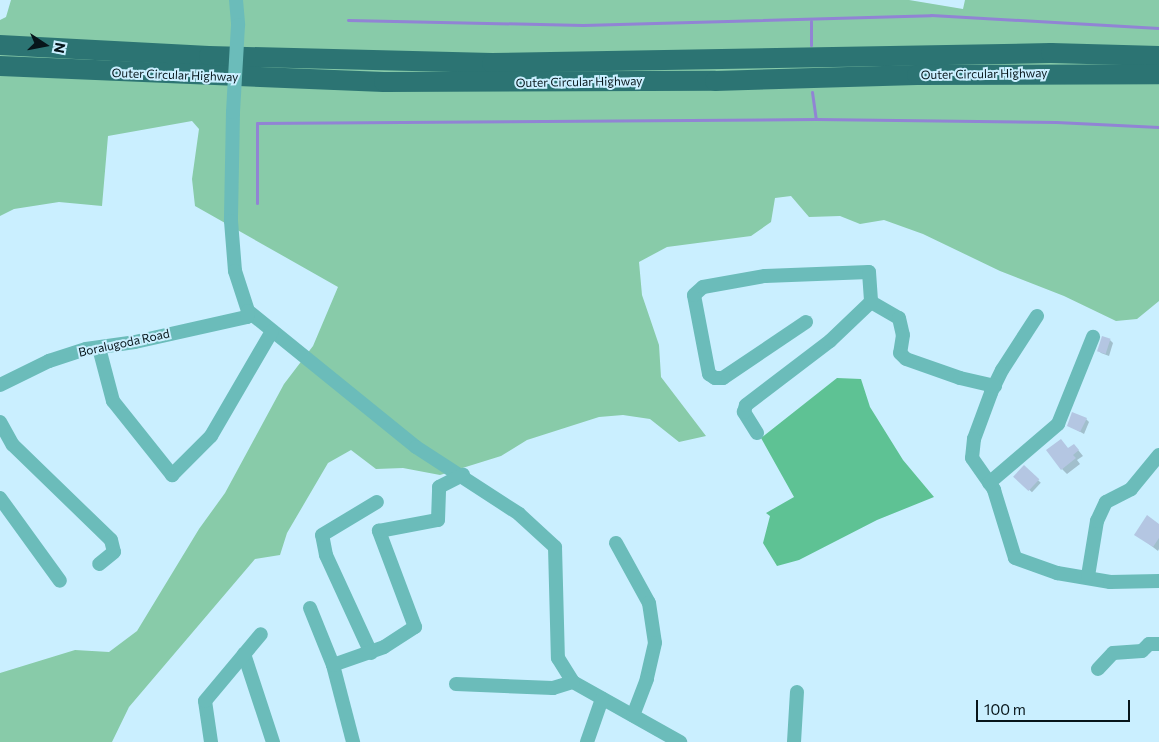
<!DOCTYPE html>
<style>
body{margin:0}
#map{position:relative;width:1159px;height:742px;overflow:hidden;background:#caefff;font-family:Commissioner,sans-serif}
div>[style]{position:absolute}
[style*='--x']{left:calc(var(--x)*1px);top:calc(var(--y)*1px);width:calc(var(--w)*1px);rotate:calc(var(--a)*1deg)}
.green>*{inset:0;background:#88cba9}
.forest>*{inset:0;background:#5ec294}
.shadow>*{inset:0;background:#0003;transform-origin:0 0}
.stream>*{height:3px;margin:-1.5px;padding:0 1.5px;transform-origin:1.5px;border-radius:1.5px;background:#9184d4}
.building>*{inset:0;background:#b4c6e2;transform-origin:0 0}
.minor>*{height:14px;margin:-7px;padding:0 7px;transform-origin:7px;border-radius:7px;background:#6bbcba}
.highway>*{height:20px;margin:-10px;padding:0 10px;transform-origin:10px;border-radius:10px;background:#2c7473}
.minor-bridge>*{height:14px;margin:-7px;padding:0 7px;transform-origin:7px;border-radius:7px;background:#6bbcba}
span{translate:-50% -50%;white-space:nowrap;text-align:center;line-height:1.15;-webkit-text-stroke:4px #caefff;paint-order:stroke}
.street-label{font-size:12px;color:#07151a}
.north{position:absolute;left:20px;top:20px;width:50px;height:50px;-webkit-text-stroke:4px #caefff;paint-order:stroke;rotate:101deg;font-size:14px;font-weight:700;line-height:20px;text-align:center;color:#07151a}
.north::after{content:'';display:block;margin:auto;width:18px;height:22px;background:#07151a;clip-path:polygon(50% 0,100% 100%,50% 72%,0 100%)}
.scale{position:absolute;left:976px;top:700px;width:154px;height:22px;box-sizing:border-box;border:2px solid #07151a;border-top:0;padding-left:6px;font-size:15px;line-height:18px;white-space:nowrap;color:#07151a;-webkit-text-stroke:4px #caefff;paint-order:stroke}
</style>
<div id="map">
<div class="green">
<div style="clip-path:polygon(11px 0,909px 0,963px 9px,965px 0,1159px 0,1159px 301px,1137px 319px,1116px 321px,1064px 296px,1000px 271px,923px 234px,884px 220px,860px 224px,840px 216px,809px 217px,791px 196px,775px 198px,771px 222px,751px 236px,667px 247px,639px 262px,642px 295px,659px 345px,661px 377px,706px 436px,679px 442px,650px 419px,623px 415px,599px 417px,527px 440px,501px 456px,440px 475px,403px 468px,376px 469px,351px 450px,328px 463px,287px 533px,280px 555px,255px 559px,129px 707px,112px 742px,0 742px,0 673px,75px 650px,109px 652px,137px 631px,199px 529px,225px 493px,284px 384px,313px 346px,338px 287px,195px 206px,192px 179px,199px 129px,192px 121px,108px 136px,102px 206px,59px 202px,14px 209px,0 216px,0 20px,6px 17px)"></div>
</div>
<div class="forest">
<div style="clip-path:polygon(837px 378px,861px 379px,870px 407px,903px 460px,934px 497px,877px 520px,799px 560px,777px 566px,763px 543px,770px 516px,766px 513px,794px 497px,761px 438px)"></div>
</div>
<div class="shadow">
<div style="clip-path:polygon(1110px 340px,1113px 343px,1109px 356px,1101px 353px,1098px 350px)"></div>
<div style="clip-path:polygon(1086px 419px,1089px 422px,1084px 434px,1068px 425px)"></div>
<div style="clip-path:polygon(1074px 445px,1083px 456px,1077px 460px,1080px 464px,1067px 474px,1062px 469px,1069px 450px)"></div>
<div style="left:1024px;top:467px;width:23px;height:13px;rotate:43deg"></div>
<div style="clip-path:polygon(1159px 525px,1159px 549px,1158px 551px,1136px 534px)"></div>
</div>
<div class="stream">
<div style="--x:348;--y:20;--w:235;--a:1.2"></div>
<div style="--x:583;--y:25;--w:348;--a:-1.6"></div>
<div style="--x:931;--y:15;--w:228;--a:3.3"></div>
<div style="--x:811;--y:45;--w:24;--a:-90"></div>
<div style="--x:812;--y:92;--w:27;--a:82"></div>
<div style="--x:257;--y:203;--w:80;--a:-90"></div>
<div style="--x:257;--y:123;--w:559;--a:-0.41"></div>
<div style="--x:816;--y:119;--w:240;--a:0.7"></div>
<div style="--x:1056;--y:122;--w:103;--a:2.8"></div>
</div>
<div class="building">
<div style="left:1102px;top:336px;width:9px;height:16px;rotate:18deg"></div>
<div style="clip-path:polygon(1072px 412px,1087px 418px,1080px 432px,1067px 426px)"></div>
<div style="clip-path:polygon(1061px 439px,1068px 448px,1074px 444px,1079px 450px,1073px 455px,1076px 458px,1061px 470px,1046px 450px)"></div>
<div style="left:1024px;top:465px;width:21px;height:16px;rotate:43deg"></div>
<div style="clip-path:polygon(1147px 515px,1159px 524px,1159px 538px,1153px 547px,1134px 535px)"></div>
</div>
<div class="minor">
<div style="--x:236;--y:0;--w:25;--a:85"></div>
<div style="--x:233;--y:112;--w:109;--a:91.1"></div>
<div style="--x:231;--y:221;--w:50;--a:85.4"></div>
<div style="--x:235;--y:271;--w:42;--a:72"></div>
<div style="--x:248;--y:311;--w:216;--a:39"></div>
<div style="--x:416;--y:447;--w:123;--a:33"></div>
<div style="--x:519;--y:514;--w:49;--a:42.5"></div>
<div style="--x:555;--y:547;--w:111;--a:88.5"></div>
<div style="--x:558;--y:658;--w:28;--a:58"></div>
<div style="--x:573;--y:682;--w:123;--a:29.3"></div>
<div style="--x:1037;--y:316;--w:64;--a:122.9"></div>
<div style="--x:1002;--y:370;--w:25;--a:116"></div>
<div style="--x:991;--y:393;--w:49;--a:110.3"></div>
<div style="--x:974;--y:439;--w:19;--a:96"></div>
<div style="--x:972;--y:458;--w:39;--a:55"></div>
<div style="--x:994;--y:490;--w:71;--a:72.8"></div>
<div style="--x:1015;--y:558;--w:45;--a:19.7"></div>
<div style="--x:1057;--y:573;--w:54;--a:9.6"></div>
<div style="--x:1110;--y:582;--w:49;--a:-1.2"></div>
<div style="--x:806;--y:322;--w:100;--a:146"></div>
<div style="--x:723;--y:378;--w:8;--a:180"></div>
<div style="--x:715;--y:378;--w:7;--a:-146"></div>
<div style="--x:709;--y:374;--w:80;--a:-100.8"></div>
<div style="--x:694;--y:295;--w:12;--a:-42"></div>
<div style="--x:703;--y:287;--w:63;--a:-10.1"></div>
<div style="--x:765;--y:276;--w:104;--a:-2.2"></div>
<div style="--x:869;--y:272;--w:30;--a:86"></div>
<div style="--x:871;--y:302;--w:32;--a:30"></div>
<div style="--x:899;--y:318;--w:17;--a:77"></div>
<div style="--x:903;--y:335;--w:18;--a:99"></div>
<div style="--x:900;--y:353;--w:8;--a:45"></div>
<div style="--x:906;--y:359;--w:57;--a:19.4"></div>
<div style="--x:960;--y:378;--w:36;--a:13"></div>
<div style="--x:99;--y:348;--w:55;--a:75.2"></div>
<div style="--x:113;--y:401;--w:95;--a:51.4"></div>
<div style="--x:172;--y:475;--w:55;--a:-45"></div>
<div style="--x:211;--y:436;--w:121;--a:-59.8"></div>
<div style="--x:0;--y:385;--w:55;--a:-26.1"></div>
<div style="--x:49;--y:361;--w:39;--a:-18"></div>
<div style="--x:86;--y:349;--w:49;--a:-8.1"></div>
<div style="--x:135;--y:342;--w:115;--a:-12.6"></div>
<div style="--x:247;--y:317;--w:6;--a:-81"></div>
<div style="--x:0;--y:422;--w:26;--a:61"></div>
<div style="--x:13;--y:445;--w:136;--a:44.1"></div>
<div style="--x:111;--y:540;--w:12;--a:76"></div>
<div style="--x:114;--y:552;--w:19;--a:141"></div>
<div style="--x:757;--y:433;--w:25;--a:-122"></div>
<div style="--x:744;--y:412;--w:7;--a:-74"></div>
<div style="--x:746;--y:405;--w:106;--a:-37.3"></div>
<div style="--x:830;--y:341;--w:57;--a:-43.6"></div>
<div style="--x:989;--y:483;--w:91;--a:-40.5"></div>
<div style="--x:1058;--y:424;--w:94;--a:-68.1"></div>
<div style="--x:0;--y:498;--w:102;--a:54.1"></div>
<div style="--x:616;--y:543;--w:68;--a:61.2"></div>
<div style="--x:649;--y:603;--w:40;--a:81.5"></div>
<div style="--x:655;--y:643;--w:37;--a:103"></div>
<div style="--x:647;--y:679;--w:39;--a:111"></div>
<div style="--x:1088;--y:576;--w:56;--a:-80.7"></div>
<div style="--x:1097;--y:521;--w:21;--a:-65"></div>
<div style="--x:1106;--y:502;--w:28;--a:-27"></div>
<div style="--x:1131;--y:489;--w:44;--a:-50.5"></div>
<div style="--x:310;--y:608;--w:61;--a:68"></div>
<div style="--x:333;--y:665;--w:80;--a:75.4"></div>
<div style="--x:371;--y:653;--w:108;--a:-114.7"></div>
<div style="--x:326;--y:555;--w:20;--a:-101"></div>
<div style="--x:322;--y:535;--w:64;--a:-31"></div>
<div style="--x:244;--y:654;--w:93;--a:71.8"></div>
<div style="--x:333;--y:665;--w:54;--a:-19.4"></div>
<div style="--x:384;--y:647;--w:37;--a:-33"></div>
<div style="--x:415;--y:627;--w:103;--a:-110.6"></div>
<div style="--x:379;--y:531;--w:60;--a:-10.6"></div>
<div style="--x:438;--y:520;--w:33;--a:-88"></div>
<div style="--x:439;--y:487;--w:27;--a:-27"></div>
<div style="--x:1098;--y:669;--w:22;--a:-47"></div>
<div style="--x:1113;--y:653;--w:29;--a:-4"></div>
<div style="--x:1142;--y:651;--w:10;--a:-45"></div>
<div style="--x:1149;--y:644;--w:10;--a:0"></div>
<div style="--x:456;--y:684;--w:97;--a:2.4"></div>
<div style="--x:553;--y:688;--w:21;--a:-17"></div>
<div style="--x:211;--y:742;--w:41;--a:-98.3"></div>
<div style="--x:205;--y:701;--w:87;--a:-50.1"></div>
<div style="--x:587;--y:742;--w:46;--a:-70.8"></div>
<div style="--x:794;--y:742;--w:50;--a:-86.6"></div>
</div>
<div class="highway">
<div style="--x:0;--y:45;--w:209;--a:3"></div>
<div style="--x:209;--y:56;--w:283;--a:1.4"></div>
<div style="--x:492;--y:63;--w:559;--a:-1.02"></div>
<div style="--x:1051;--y:53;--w:108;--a:1.6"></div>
<div style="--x:0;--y:66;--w:384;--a:2.4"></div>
<div style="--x:384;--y:82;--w:331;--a:-0.2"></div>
<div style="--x:715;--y:81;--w:202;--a:-1.7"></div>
<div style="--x:917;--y:75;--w:242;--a:-0.2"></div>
</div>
<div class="minor-bridge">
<div style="--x:233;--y:112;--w:87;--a:-86.7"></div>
</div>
<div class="street-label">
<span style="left:984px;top:74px;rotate:-1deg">Outer Circular Highway</span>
<span style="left:175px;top:75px;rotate:2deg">Outer Circular Highway</span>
<span style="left:579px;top:82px;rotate:-1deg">Outer Circular Highway</span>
<span style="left:124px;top:343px;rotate:-12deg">Boralugoda Road</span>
</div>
<div class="north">N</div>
<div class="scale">100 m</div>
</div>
